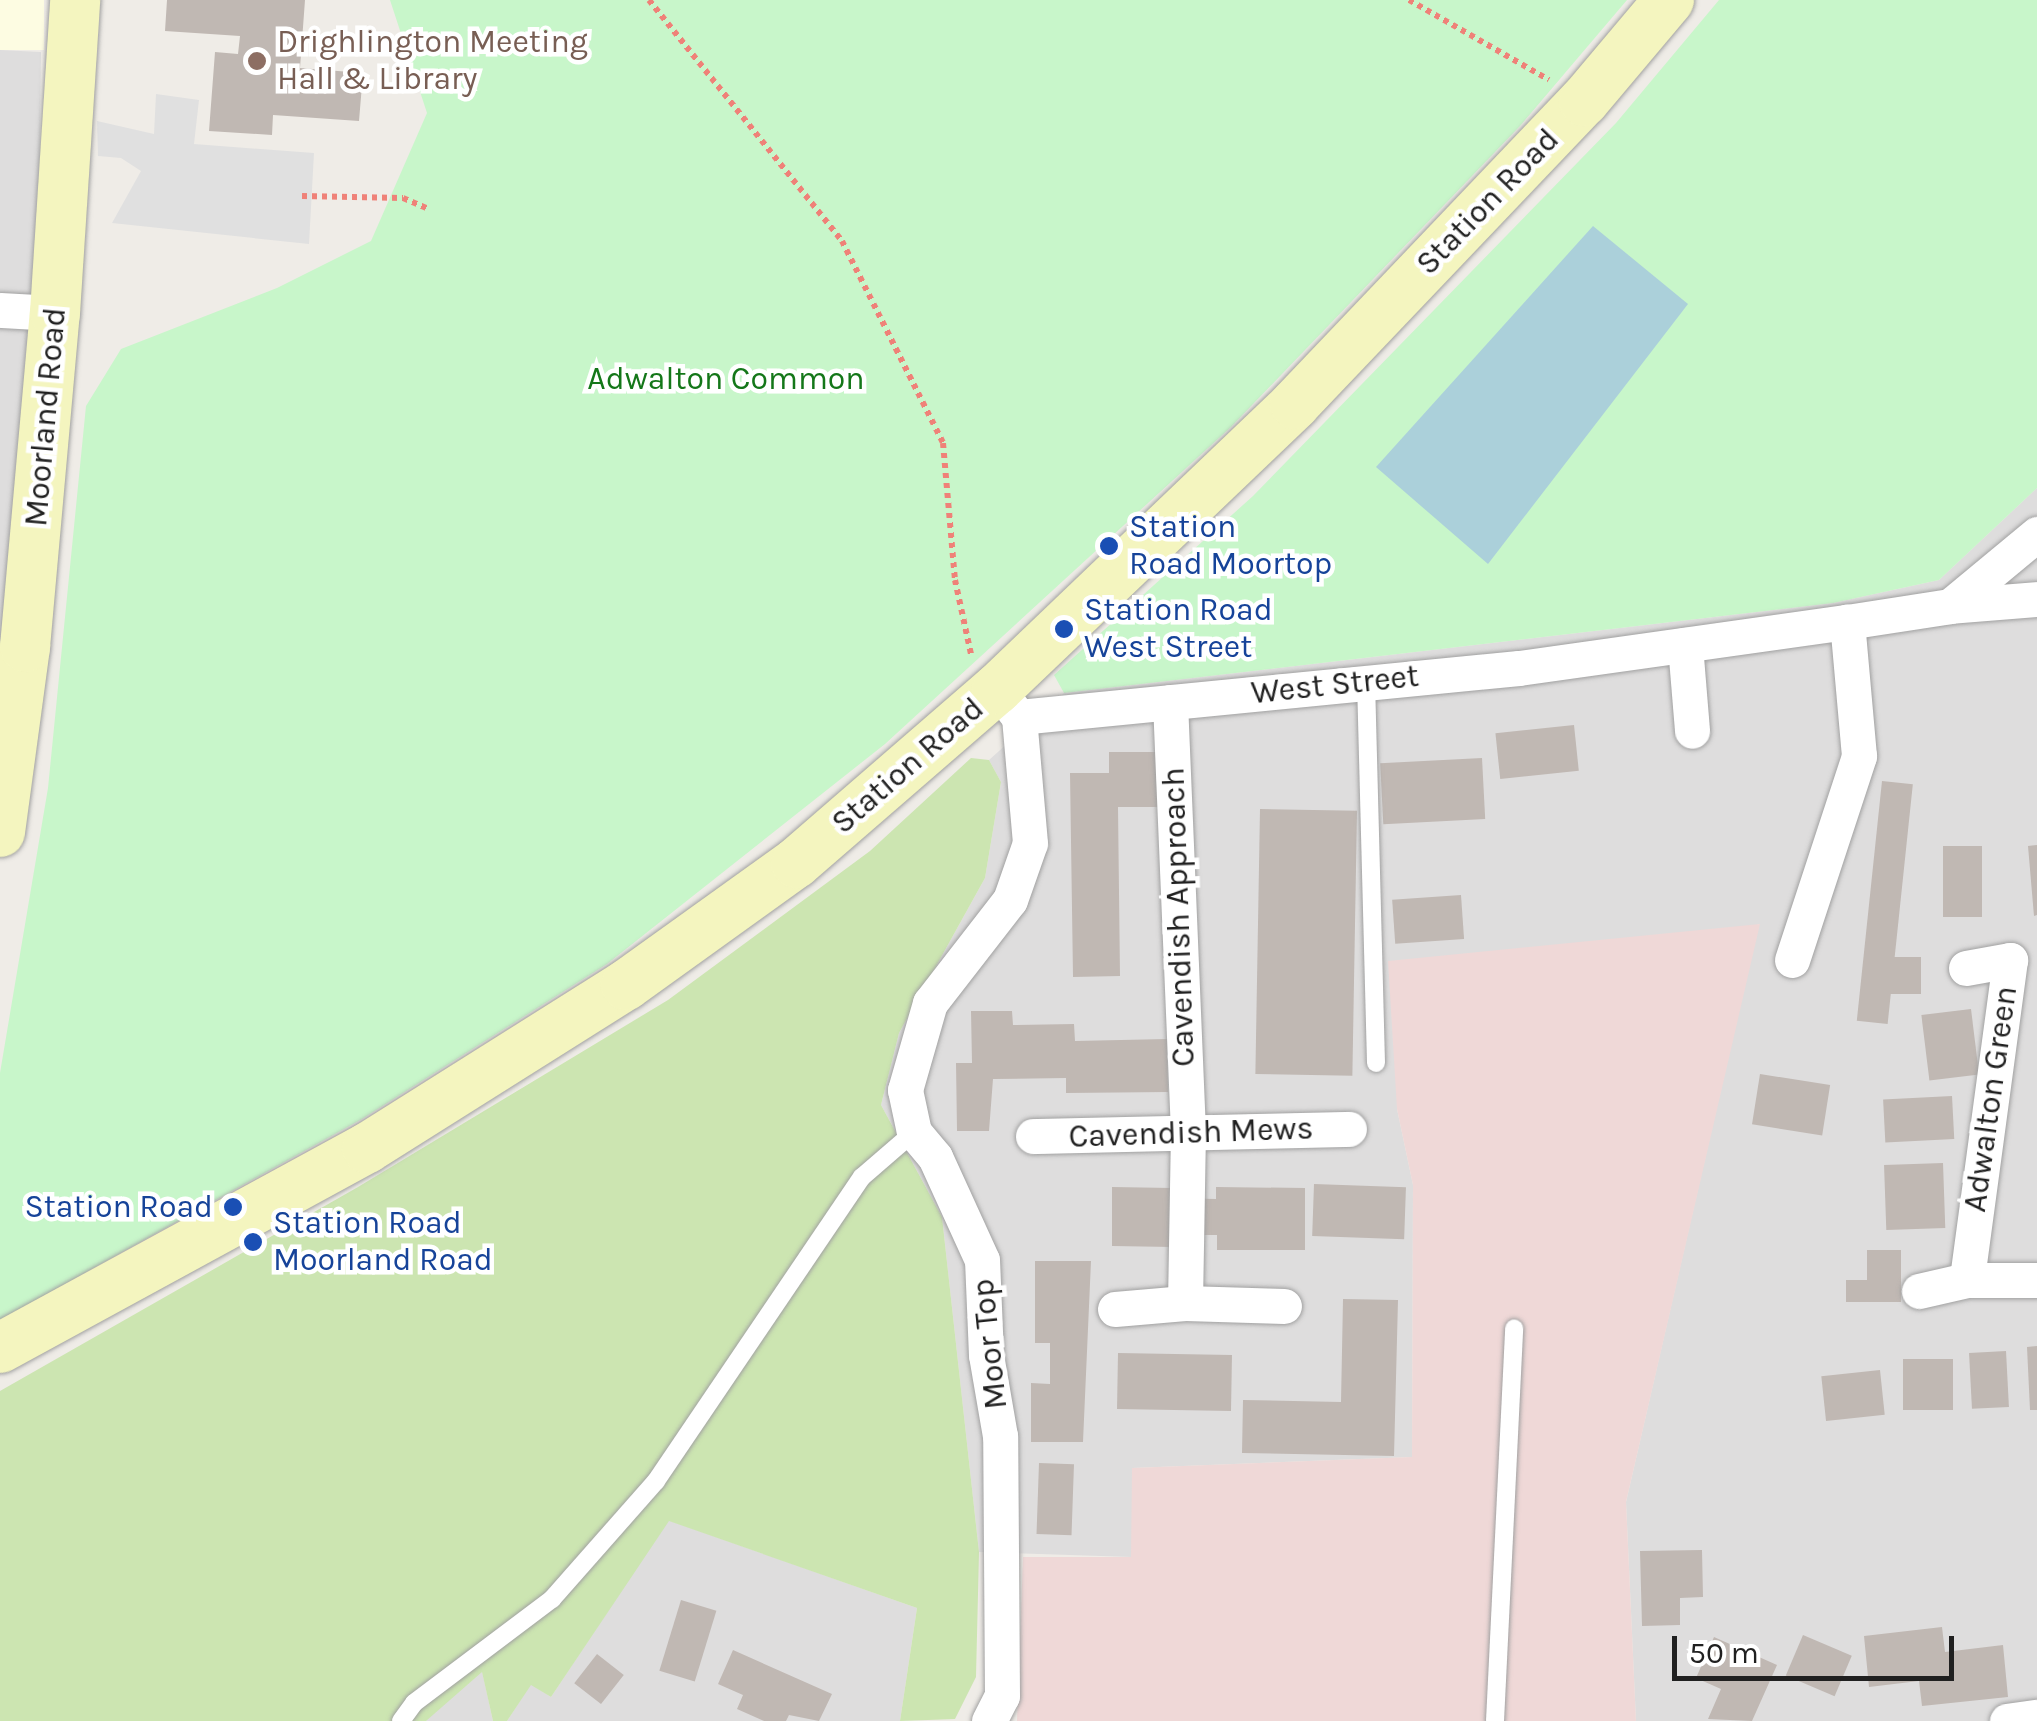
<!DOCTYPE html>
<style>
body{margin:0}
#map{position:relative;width:2037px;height:1721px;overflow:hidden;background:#efece7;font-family:Karla,sans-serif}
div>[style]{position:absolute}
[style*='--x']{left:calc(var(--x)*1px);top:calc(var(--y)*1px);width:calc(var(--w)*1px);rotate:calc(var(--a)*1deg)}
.residential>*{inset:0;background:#dedddd}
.commercial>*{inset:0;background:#efd8d7}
.education>*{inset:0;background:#fdfce2;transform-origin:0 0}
.grass>*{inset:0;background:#cce5b1}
.park>*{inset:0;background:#c8f6ca}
.parking>*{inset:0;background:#e0e0e0}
.water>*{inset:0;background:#abd0da}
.building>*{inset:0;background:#c0b8b3;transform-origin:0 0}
.path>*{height:6px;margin-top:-3px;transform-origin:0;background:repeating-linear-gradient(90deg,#ef8178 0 5px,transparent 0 10px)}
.roads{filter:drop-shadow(0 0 2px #a1a1a1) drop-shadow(0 0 2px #a1a1a1)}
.lane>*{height:18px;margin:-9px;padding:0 9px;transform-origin:9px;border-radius:9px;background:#fff}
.street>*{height:35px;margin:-17.5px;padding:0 17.5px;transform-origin:17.5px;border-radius:17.5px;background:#fff}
.secondary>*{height:50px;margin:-25px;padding:0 25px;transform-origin:25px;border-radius:25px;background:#f4f5bf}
.dots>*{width:28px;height:28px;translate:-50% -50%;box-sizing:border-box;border:5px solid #fff;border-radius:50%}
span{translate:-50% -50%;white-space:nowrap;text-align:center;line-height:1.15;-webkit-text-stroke:9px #fff;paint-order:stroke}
.education-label{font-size:32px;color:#785e54}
.left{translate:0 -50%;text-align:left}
.street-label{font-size:32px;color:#202020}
.park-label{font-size:32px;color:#147719}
.transit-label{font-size:32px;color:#164399}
.right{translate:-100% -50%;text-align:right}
.scale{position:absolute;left:1672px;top:1636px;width:282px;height:45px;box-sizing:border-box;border:5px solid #202020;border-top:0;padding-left:12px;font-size:30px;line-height:35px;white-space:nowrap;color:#202020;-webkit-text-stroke:8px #fff;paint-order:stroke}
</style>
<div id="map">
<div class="residential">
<div style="clip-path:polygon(0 50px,41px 52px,38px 279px,0 706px)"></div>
<div style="clip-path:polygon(2037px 488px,2037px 1721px,1636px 1721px,1626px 1502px,1759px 924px,1397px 1109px,1413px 1185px,1412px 1457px,1132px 1468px,1132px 1557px,979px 1552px,942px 1217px,881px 1105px,899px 1033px,985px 878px,1001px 782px,989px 760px,1064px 693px,1833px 603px,1939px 580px)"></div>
<div style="clip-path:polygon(668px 1520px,917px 1608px,900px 1721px,507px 1721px,531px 1684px,551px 1697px)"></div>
<div style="clip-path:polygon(482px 1671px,493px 1721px,426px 1721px,430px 1714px)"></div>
</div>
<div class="commercial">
<div style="clip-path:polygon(1760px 924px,1626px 1502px,1636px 1721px,1017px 1721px,1023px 1557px,1131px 1557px,1132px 1468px,1412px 1457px,1413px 1185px,1397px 1109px,1388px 961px)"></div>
</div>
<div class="education">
<div style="left:0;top:0;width:44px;height:50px"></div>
</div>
<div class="grass">
<div style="clip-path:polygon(971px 758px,989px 760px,1001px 782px,985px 878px,899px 1033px,881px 1105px,942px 1217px,979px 1552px,976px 1677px,955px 1719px,900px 1721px,917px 1608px,669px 1521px,551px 1697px,531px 1685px,507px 1721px,493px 1721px,482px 1672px,426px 1721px,0 1721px,0 1391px,358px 1187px,668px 1000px,870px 851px)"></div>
</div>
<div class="park">
<div style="clip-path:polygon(390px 0,1627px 0,1520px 126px,1231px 427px,885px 744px,607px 964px,362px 1119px,0 1320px,0 1073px,48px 788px,86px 406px,121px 349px,277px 288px,371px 241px,427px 113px)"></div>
<div style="clip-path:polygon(1719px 0,2037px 0,2037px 488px,1939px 580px,1833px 603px,1064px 693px,1054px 675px,1253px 496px,1616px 123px)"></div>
</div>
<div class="parking">
<div style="clip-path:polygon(156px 94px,199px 100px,194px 144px,314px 153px,309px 244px,112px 223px,141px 171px,121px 158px,98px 156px,97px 121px,154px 134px)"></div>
</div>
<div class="water">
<div style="clip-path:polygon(1593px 226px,1688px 304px,1488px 564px,1376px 467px)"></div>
</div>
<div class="building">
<div style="clip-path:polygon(167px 0,305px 0,300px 68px,363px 73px,359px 121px,273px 115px,272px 135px,209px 131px,215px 52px,238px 54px,240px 36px,165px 31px)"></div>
<div style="left:1574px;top:725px;width:46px;height:79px;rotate:84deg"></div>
<div style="clip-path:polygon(1109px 752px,1159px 752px,1160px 807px,1118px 807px,1120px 976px,1073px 977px,1070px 773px,1109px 773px)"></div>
<div style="left:1482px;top:758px;width:61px;height:102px;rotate:87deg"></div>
<div style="left:1882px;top:781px;width:31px;height:241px;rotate:6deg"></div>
<div style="left:1260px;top:809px;width:97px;height:265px;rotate:1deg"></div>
<div style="clip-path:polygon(2037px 845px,2037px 915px,2034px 916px,2028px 846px)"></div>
<div style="left:1943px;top:846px;width:39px;height:71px"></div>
<div style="left:1461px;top:895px;width:44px;height:69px;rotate:86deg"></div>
<div style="left:1888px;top:957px;width:33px;height:37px"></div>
<div style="left:1971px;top:1009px;width:66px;height:50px;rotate:83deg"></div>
<div style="clip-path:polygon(971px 1011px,1012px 1011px,1013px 1025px,1074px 1024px,1075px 1041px,1167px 1039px,1168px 1092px,1066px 1093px,1066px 1078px,993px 1079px,989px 1131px,957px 1131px,956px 1063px,972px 1063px)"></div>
<div style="left:1760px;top:1074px;width:71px;height:51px;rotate:9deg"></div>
<div style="left:1952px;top:1096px;width:43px;height:69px;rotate:87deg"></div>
<div style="left:1943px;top:1163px;width:65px;height:59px;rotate:88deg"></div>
<div style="left:1314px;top:1184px;width:92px;height:52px;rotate:2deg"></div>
<div style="clip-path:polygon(1112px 1187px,1172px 1188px,1172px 1198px,1216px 1199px,1216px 1187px,1305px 1188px,1305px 1250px,1217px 1250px,1217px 1235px,1173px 1235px,1173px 1247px,1112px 1246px)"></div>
<div style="clip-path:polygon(1867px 1250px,1901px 1250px,1901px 1302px,1846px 1302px,1846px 1280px,1867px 1280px)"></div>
<div style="clip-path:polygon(1035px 1261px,1091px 1261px,1083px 1442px,1031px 1442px,1031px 1383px,1050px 1384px,1050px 1343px,1035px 1343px)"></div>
<div style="clip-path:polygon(1343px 1299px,1398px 1300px,1394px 1456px,1242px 1453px,1243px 1400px,1341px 1402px)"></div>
<div style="clip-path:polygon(2037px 1346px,2037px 1410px,2030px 1410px,2027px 1347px)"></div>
<div style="left:2006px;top:1351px;width:56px;height:37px;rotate:87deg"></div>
<div style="left:1118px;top:1353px;width:114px;height:56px;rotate:1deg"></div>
<div style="left:1903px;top:1359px;width:50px;height:51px"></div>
<div style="left:1880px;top:1370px;width:45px;height:59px;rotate:84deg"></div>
<div style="left:1039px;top:1463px;width:35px;height:71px;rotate:2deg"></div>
<div style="clip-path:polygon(1702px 1550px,1703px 1597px,1680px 1598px,1680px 1625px,1642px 1626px,1640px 1551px)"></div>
<div style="left:681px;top:1600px;width:37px;height:74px;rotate:17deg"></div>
<div style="clip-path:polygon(1942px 1627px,1945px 1652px,2003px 1645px,2008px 1697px,1922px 1706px,1919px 1681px,1869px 1687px,1864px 1636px)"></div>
<div style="left:1803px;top:1635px;width:53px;height:44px;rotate:23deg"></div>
<div style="clip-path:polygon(1714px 1637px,1777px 1665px,1752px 1721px,1708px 1719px,1721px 1689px,1696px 1678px)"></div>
<div style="clip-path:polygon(733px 1650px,832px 1694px,819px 1721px,789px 1715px,786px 1721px,764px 1721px,737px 1709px,743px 1695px,718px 1684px)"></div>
<div style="left:597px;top:1654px;width:34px;height:37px;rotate:38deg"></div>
</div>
<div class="path">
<div style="--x:649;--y:0;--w:309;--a:51.3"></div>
<div style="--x:842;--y:241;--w:226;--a:63.4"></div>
<div style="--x:943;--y:443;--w:138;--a:85"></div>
<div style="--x:955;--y:580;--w:76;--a:77.8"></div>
<div style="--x:1409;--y:0;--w:161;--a:29.7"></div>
<div style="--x:302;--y:196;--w:101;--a:1.1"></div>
<div style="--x:403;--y:198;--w:26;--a:23"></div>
</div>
<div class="roads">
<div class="lane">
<div style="--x:1366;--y:681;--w:382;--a:88.5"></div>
<div style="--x:401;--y:1721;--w:22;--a:-54"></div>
<div style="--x:414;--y:1703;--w:173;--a:-37"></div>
<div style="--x:552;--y:1599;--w:157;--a:-48.6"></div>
<div style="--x:656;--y:1481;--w:367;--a:-55.9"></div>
<div style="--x:862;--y:1177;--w:69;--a:-40.9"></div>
<div style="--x:1495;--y:1721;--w:393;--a:-87.2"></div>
</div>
<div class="street">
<div style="--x:0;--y:310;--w:55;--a:3.1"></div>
<div style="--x:1950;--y:606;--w:87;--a:-4.6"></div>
<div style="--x:1685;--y:645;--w:86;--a:85.3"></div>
<div style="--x:997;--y:689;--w:36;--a:52"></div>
<div style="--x:1019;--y:717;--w:502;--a:-5.6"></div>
<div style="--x:1519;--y:668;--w:331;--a:-8"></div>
<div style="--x:1847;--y:622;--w:104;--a:-8.8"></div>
<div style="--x:1950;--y:606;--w:113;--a:-39.6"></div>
<div style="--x:1170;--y:702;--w:429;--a:87.6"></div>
<div style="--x:1188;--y:1131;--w:172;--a:91"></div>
<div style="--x:1792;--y:960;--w:215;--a:-71.8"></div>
<div style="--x:1859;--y:756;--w:135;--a:-95.1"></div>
<div style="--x:1966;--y:968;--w:45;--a:-10.3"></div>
<div style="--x:2010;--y:960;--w:323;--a:97.7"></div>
<div style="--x:1967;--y:1280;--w:70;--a:0"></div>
<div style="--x:1033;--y:1136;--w:316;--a:-1.3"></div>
<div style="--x:1919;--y:1291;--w:49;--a:-12.9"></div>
<div style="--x:1115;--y:1309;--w:70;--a:-4.9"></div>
<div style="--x:1185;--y:1303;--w:99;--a:1.7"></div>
<div style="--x:989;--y:1721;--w:28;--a:-63"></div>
<div style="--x:1002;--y:1696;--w:260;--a:-90.4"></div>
<div style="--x:1000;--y:1436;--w:82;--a:-99.8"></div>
<div style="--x:986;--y:1355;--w:95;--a:-92.4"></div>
<div style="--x:982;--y:1260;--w:113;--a:-114.5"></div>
<div style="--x:935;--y:1157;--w:33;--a:-130"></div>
<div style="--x:914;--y:1132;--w:43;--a:-102.1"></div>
<div style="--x:905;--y:1090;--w:91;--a:-74"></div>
<div style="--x:930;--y:1003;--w:130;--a:-52.2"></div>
<div style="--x:1010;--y:900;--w:60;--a:-70.7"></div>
<div style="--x:1030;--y:843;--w:126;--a:-95"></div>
<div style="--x:2007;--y:1721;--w:30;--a:-8"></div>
</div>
<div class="secondary">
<div style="--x:0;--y:832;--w:187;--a:-82.3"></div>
<div style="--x:25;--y:647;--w:335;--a:-84.9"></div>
<div style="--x:55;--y:313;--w:314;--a:-86.3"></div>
<div style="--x:0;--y:1348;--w:418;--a:-28.6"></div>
<div style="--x:367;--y:1148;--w:306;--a:-32.2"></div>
<div style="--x:626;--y:985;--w:209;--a:-35.7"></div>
<div style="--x:796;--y:863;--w:266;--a:-40.9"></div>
<div style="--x:997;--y:689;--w:412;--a:-43.7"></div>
<div style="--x:1295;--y:404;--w:419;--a:-46.4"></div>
<div style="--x:1584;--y:101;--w:132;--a:-49.9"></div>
</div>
</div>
<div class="dots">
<div style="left:257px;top:61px;background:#8d6e63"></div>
<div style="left:1109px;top:546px;background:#1a4fb4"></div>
<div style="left:1064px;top:629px;background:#1a4fb4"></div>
<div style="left:233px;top:1207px;background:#1a4fb4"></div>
<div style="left:253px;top:1242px;background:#1a4fb4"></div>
</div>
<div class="education-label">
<span class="left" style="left:277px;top:61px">Drighlington Meeting<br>Hall &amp; Library</span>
</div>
<div class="street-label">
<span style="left:1488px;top:202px;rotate:-46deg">Station Road</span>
<span style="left:46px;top:417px;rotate:-85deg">Moorland Road</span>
<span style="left:1335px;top:685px;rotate:-6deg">West Street</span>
<span style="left:908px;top:766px;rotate:-41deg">Station Road</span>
<span style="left:1179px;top:917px;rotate:-92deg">Cavendish Approach</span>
<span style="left:1991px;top:1099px;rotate:-82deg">Adwalton Green</span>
<span style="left:1191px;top:1133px;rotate:-2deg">Cavendish Mews</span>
<span style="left:990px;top:1344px;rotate:-96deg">Moor Top</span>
</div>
<div class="park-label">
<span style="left:726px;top:379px">Adwalton Common</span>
</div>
<div class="transit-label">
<span class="left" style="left:1129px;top:546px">Station<br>Road Moortop</span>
<span class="left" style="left:1084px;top:629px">Station Road<br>West Street</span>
<span class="right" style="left:213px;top:1207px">Station Road</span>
<span class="left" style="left:273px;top:1242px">Station Road<br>Moorland Road</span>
</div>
<div class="scale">50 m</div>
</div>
